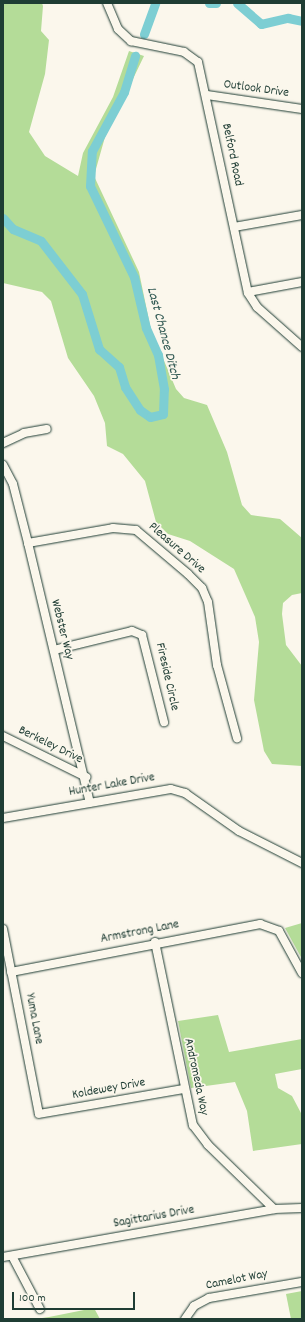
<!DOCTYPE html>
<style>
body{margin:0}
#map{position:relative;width:305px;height:1322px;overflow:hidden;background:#fbf7ec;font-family:Dekko,sans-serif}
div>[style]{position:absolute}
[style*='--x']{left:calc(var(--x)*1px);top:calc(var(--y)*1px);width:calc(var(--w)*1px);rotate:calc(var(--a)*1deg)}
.green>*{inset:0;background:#b4dc98}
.canal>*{height:9px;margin:-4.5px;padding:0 4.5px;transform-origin:4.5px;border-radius:4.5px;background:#7dced3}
.roads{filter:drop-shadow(0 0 1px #1f3d34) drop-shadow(0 0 1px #1f3d34)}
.minor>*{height:8px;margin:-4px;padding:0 4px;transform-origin:4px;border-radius:4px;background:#fbf7ec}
span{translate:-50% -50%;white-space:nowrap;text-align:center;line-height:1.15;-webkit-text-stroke:3.5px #fbf7ec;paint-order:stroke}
.street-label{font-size:13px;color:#1f3d34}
.water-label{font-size:14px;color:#325a54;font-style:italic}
.frame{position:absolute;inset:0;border:4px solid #1f3d34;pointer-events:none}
.scale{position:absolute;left:12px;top:1292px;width:123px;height:18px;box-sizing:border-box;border:2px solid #1f3d34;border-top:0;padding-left:5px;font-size:12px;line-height:14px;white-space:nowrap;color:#1f3d34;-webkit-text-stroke:3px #fbf7ec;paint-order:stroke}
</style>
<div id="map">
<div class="green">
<div style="clip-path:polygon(3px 3px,42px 3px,43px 6px,41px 31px,49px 40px,45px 74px,29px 132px,45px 156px,78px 176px,83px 153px,113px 97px,129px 51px,144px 56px,105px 137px,94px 176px,139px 272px,151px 330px,176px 389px,184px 398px,207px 405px,227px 452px,242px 505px,251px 515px,280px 519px,302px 538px,302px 593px,292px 595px,283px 603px,282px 614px,286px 645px,302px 666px,302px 766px,272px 764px,264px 751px,254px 700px,259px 642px,255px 617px,234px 569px,190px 541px,168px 534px,156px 522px,145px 481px,123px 454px,107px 446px,105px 423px,94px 396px,68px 358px,51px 301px,42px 292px,3px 283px)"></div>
<div style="clip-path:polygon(302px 923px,302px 959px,285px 928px)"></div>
<div style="clip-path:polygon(218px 1015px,229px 1052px,302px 1039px,302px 1069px,275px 1074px,278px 1088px,292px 1096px,302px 1115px,302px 1144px,253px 1151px,247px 1111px,235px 1082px,191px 1088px,178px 1021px)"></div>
<div style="clip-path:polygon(302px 1291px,302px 1319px,291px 1319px,286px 1294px)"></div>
<div style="clip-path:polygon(94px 1308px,100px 1319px,35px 1319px,49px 1317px)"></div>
</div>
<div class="canal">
<div style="--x:209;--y:3;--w:7;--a:0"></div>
<div style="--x:237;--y:3;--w:32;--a:41"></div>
<div style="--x:261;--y:24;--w:28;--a:-13"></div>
<div style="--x:288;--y:18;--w:14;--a:12"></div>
<div style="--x:144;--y:34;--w:33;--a:-70"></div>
<div style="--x:3;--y:218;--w:15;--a:48"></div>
<div style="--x:13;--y:229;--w:30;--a:23"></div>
<div style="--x:41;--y:241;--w:67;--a:52.3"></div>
<div style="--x:82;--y:294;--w:58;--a:72.8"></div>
<div style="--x:99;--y:349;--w:27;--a:42"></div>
<div style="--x:119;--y:367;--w:21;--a:73"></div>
<div style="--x:125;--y:387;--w:27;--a:57"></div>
<div style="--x:140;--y:410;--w:12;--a:35"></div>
<div style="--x:150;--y:417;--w:13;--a:-13"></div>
<div style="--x:163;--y:414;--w:25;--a:-88"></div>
<div style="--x:164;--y:389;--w:35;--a:-100"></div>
<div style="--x:158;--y:355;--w:30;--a:-114"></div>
<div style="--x:146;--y:328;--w:52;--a:-103.2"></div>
<div style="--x:134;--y:277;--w:101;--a:-115.8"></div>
<div style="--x:90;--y:186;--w:35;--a:-87"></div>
<div style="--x:92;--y:151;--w:67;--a:-61.5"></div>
<div style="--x:124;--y:92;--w:38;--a:-73"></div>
</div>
<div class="roads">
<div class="minor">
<div style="--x:107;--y:3;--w:28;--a:67"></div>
<div style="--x:118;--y:29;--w:18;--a:43"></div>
<div style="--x:131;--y:41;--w:54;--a:11.7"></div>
<div style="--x:184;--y:52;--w:17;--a:36"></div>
<div style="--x:198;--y:62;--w:236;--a:77.8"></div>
<div style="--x:248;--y:293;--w:17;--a:57"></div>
<div style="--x:257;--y:307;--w:60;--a:41.6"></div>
<div style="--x:207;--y:95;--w:96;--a:8.4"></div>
<div style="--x:234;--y:227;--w:69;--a:-10"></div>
<div style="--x:248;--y:292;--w:55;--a:-10.5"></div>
<div style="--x:3;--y:443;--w:23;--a:-25"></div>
<div style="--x:24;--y:433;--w:23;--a:-10"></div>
<div style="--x:3;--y:465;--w:21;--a:62"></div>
<div style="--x:13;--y:484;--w:61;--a:75.7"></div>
<div style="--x:28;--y:543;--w:267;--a:76.6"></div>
<div style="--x:28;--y:543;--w:86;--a:-10"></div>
<div style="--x:113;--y:528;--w:23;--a:5"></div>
<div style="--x:136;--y:530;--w:68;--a:40.2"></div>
<div style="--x:188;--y:574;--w:20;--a:45"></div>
<div style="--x:202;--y:588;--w:15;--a:67"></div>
<div style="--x:208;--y:602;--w:64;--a:81.9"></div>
<div style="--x:217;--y:665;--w:76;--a:74.7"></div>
<div style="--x:54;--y:650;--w:80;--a:-13.7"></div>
<div style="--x:132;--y:631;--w:11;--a:22"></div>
<div style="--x:142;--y:635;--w:90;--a:75.8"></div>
<div style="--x:3;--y:736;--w:93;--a:26.3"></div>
<div style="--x:3;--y:818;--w:170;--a:-9.8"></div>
<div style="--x:171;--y:789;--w:15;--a:16"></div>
<div style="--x:185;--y:793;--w:66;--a:35.1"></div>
<div style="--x:239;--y:831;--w:71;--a:26.9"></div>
<div style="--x:3;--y:929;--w:188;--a:79"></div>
<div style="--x:39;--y:1114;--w:147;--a:-9.8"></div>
<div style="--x:155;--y:942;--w:187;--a:78.3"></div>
<div style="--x:193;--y:1125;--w:25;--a:53"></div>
<div style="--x:208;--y:1145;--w:92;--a:44.1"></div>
<div style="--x:11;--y:972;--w:254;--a:-10.9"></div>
<div style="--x:260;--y:924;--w:20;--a:20"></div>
<div style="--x:279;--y:931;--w:48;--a:61.3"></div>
<div style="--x:12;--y:1256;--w:60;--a:62.2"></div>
<div style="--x:3;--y:1257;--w:275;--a:-10"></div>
<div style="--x:274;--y:1209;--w:28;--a:-2"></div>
<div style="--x:185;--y:1319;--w:16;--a:-55"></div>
<div style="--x:194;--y:1306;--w:17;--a:-28"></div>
<div style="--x:209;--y:1298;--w:94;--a:-9.8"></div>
</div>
</div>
<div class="street-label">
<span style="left:256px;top:90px;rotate:8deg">Outlook Drive</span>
<span style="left:231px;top:155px;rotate:78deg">Belford Road</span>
<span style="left:176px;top:549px;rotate:41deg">Pleasure Drive</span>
<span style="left:61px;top:630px;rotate:76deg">Webster Way</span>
<span style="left:166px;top:677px;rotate:77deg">Fireside Circle</span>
<span style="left:50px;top:746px;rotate:26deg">Berkeley Drive</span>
<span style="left:112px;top:786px;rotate:-10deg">Hunter Lake Drive</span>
<span style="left:140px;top:933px;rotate:-11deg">Armstrong Lane</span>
<span style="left:33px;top:1019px;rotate:79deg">Yuma Lane</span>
<span style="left:195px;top:1077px;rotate:78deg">Andromeda Way</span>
<span style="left:109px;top:1090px;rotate:-10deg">Koldewey Drive</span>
<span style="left:154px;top:1218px;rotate:-10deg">Sagittarius Drive</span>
<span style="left:237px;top:1281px;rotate:-11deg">Camelot Way</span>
</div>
<div class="water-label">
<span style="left:163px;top:333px;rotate:75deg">Last Chance Ditch</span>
</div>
<div class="frame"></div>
<div class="scale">100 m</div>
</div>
